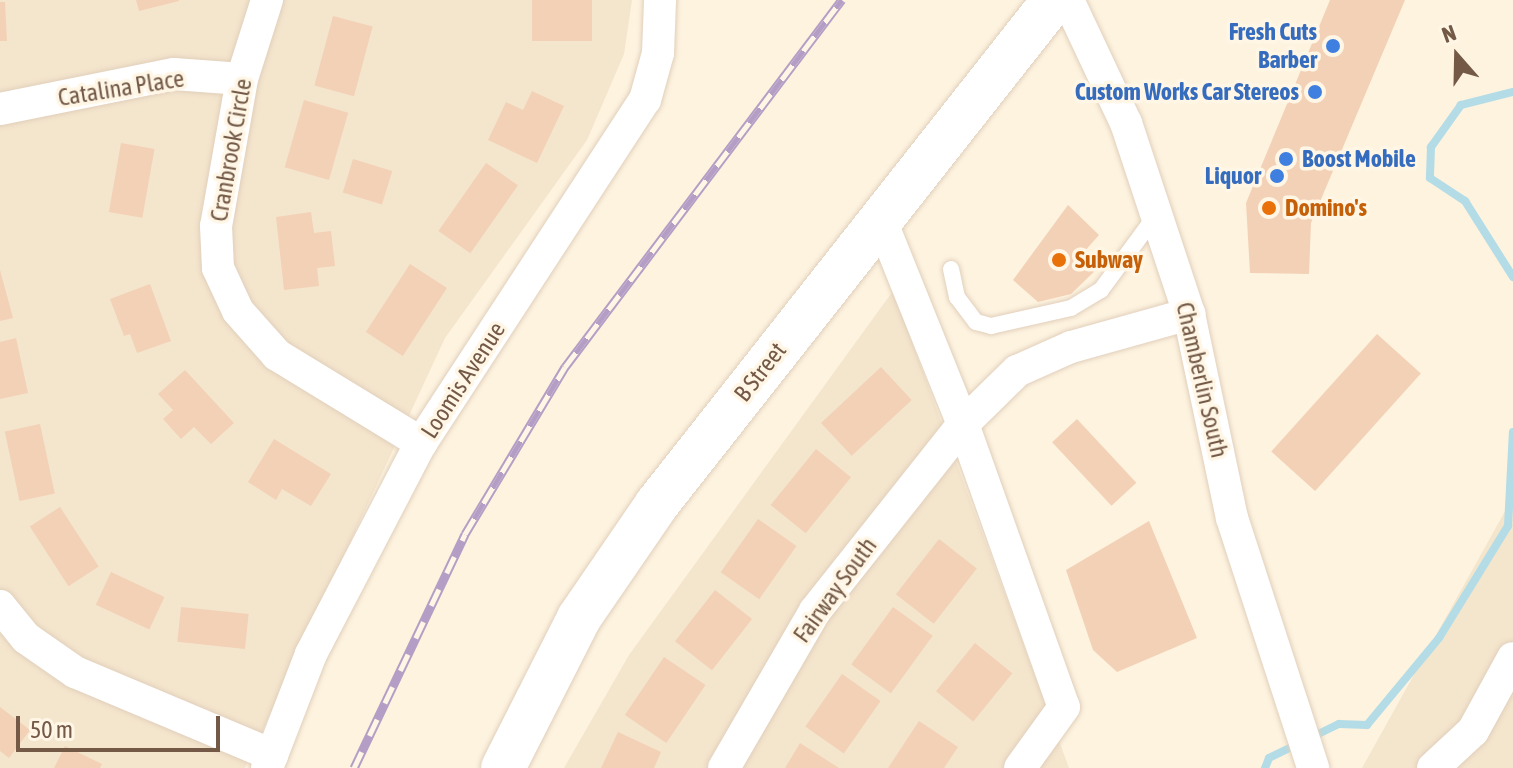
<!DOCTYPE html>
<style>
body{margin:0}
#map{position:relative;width:1513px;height:768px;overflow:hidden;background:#fdf3df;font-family:"Asap Condensed",sans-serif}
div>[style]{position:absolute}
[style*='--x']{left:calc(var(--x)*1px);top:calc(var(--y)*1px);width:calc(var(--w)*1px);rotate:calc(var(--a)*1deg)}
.residential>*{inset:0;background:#f4e5cd}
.stream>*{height:8px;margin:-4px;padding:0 4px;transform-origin:4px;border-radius:4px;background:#b3dce6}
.building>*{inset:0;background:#f3d1b6;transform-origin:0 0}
.roads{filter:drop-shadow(0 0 2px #e1cfbb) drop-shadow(0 0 2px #e1cfbb)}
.service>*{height:16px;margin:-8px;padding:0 8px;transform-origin:8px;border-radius:8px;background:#fff}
.minor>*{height:32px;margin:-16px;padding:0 16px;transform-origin:16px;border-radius:16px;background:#fff}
.secondary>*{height:44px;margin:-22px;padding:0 22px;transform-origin:22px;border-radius:22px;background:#fff}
.rail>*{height:9px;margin-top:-4.5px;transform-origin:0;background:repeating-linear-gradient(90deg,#fff6e6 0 18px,#b59ec5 0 36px);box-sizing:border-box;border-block:2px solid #b59ec5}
.dots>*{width:22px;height:22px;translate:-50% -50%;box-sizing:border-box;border:4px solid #fff6e6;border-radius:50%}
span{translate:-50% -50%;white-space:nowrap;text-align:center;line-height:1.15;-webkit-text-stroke:7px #fff6e6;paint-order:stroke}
.shop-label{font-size:24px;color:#366cbe;font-weight:700}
.right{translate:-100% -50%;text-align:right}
.left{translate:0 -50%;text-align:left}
.street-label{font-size:24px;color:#735946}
.food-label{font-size:24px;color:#c56008;font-weight:700}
.north{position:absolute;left:1417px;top:16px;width:80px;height:80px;-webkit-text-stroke:6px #fff6e6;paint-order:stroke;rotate:340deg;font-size:22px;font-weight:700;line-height:32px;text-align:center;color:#735946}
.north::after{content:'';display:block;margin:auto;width:28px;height:36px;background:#735946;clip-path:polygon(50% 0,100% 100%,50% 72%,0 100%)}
.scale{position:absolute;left:16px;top:716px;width:204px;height:36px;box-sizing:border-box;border:4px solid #735946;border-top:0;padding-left:10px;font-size:24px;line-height:28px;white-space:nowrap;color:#735946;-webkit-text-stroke:6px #fff6e6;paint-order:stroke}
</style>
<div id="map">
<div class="residential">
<div style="clip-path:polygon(0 0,632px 0,624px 54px,587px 140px,445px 338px,245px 768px,0 768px)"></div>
<div style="clip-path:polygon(893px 291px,1069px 768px,564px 768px,629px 655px)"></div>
<div style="clip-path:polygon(1513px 497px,1513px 768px,1362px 768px)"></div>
</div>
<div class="stream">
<div style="--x:1513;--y:92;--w:54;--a:166"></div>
<div style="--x:1461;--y:105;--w:52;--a:125.5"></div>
<div style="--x:1431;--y:147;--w:31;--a:92"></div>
<div style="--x:1430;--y:178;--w:42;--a:33.3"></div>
<div style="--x:1465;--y:201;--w:90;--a:57.7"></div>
<div style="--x:1310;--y:738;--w:32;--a:-26"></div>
<div style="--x:1339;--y:724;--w:28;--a:2"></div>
<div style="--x:1367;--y:725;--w:113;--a:-50.4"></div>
<div style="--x:1439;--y:638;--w:132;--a:-58.4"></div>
<div style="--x:1508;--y:526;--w:94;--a:-87"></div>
<div style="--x:1265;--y:768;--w:11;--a:-68"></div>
<div style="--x:1269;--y:758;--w:32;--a:-26"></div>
</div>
<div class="building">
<div style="clip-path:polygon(136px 0,179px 0,179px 1px,139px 11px)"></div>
<div style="left:532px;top:0;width:60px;height:41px"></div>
<div style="clip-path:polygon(1330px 0,1405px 0,1311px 223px,1309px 274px,1250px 273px,1246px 203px)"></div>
<div style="clip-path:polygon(0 2px,5px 2px,7px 41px,0 41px)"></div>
<div style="left:333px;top:16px;width:41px;height:72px;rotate:15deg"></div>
<div style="clip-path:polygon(532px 91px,564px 106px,537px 163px,488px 140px,506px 102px,523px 110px)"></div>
<div style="left:304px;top:100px;width:46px;height:70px;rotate:16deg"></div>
<div style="left:121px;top:143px;width:34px;height:70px;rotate:10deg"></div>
<div style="left:353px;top:159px;width:41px;height:35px;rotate:17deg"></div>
<div style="left:486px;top:163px;width:39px;height:83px;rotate:35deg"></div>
<div style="clip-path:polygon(1068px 205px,1099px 235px,1083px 253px,1099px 267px,1071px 294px,1038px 302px,1013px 280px)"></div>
<div style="clip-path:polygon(311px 212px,314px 233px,331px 231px,335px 266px,317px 268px,319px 286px,284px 290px,276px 217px)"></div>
<div style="left:410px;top:264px;width:44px;height:81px;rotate:33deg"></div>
<div style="clip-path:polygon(0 270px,13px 318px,0 321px)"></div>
<div style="clip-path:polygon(150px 284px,171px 341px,137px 353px,130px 334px,124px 336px,110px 299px)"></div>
<div style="left:1377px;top:334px;width:59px;height:158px;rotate:42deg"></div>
<div style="clip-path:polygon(16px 338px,28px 393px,0 399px,0 342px)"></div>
<div style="left:881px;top:367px;width:45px;height:82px;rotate:47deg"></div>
<div style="clip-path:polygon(185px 370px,234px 423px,211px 444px,194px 427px,181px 439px,163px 419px,173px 410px,158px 394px)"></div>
<div style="left:1077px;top:419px;width:87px;height:34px;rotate:47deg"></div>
<div style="left:40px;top:424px;width:71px;height:36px;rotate:78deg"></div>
<div style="clip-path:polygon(274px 439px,331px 474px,311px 506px,282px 489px,276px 500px,248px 482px)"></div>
<div style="left:816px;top:449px;width:45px;height:72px;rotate:39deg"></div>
<div style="left:60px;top:507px;width:71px;height:36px;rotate:57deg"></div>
<div style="left:758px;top:519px;width:47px;height:65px;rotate:35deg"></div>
<div style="clip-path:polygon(1149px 521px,1197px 638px,1117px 672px,1093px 650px,1066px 570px)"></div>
<div style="left:939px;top:539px;width:48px;height:70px;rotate:38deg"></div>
<div style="left:111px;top:572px;width:59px;height:36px;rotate:25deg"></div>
<div style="left:715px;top:590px;width:47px;height:65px;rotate:38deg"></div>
<div style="left:181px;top:607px;width:68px;height:35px;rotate:6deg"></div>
<div style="left:893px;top:607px;width:49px;height:71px;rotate:36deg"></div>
<div style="left:975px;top:643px;width:48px;height:62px;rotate:39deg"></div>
<div style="left:664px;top:657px;width:50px;height:70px;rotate:34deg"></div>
<div style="left:842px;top:674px;width:47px;height:64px;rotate:35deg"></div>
<div style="clip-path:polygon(0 707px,30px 730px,9px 758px,0 751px)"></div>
<div style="clip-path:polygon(919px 721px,958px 747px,944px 768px,888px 768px)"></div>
<div style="clip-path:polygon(618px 732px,661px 752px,654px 768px,601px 768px)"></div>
<div style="clip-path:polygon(800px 743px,839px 768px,785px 768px)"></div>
<div style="clip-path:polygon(65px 746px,102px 764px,100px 768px,54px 768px)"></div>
</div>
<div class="roads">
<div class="service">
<div style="--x:951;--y:269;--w:29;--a:78"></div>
<div style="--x:957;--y:297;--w:31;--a:53"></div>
<div style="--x:976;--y:322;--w:16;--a:15"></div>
<div style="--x:991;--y:326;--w:82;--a:-12.7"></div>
<div style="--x:1071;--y:308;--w:35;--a:-31"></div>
<div style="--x:1101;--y:290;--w:93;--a:-53.7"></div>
</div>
<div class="minor">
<div style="--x:267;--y:0;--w:83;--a:107.6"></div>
<div style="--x:242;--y:79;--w:149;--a:100"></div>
<div style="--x:216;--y:226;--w:42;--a:87.3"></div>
<div style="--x:218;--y:268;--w:47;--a:65.1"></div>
<div style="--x:238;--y:311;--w:59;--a:48.4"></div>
<div style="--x:277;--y:355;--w:169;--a:31.4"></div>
<div style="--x:1068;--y:0;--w:136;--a:64.8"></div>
<div style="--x:1126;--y:123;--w:201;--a:71.7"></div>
<div style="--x:1189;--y:314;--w:208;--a:78.1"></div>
<div style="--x:1232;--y:518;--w:263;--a:72"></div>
<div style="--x:0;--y:109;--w:177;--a:-11.4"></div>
<div style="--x:174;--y:74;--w:68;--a:4.2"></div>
<div style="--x:880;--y:218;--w:222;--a:68.1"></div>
<div style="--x:963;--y:424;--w:300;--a:70.4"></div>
<div style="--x:1064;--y:707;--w:75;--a:125.8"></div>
<div style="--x:0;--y:606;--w:41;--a:50.9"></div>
<div style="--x:26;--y:638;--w:60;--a:34.8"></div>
<div style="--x:75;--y:672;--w:214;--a:22.8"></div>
<div style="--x:267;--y:768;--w:122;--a:-68.9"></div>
<div style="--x:311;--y:654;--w:238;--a:-62.5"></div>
<div style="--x:421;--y:443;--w:410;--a:-56.9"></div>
<div style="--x:645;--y:100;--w:49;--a:-74.5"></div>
<div style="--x:658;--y:53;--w:53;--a:-87.8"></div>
<div style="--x:724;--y:768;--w:181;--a:-59.9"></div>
<div style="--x:815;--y:611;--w:238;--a:-51.6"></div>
<div style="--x:963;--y:424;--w:76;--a:-44.5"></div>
<div style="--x:1017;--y:371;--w:59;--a:-24"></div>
<div style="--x:1071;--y:347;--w:123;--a:-15.6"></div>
<div style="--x:1433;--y:768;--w:54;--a:-42.8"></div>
<div style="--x:1473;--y:731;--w:83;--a:-61.3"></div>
</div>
<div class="secondary">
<div style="--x:503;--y:768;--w:168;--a:-63.1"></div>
<div style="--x:579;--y:618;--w:138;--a:-55.6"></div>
<div style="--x:657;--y:504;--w:642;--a:-51.77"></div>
</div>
</div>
<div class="rail">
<div style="--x:354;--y:768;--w:259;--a:-64.6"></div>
<div style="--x:465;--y:534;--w:195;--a:-59.1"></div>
<div style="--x:565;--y:367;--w:460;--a:-53"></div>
</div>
<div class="dots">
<div style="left:1333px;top:46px;background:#3f7fe0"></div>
<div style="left:1315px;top:92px;background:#3f7fe0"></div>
<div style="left:1286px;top:159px;background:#3f7fe0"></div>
<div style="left:1277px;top:176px;background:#3f7fe0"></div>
<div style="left:1269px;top:208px;background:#e8710a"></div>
<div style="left:1059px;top:260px;background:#e8710a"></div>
</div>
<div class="shop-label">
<span class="right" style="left:1317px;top:46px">Fresh Cuts<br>Barber</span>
<span class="right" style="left:1299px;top:92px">Custom Works Car Stereos</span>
<span class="left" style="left:1302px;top:159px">Boost Mobile</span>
<span class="right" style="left:1261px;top:176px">Liquor</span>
</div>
<div class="street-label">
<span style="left:121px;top:88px;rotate:-9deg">Catalina Place</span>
<span style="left:231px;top:150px;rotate:-80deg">Cranbrook Circle</span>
<span style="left:760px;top:372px;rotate:-52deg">B Street</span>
<span style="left:463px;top:380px;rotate:-57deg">Loomis Avenue</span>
<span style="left:1202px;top:380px;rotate:77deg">Chamberlin South</span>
<span style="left:835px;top:590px;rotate:-54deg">Fairway South</span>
</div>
<div class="food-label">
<span class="left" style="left:1285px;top:208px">Domino's</span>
<span class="left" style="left:1075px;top:260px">Subway</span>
</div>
<div class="north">N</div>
<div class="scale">50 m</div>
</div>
